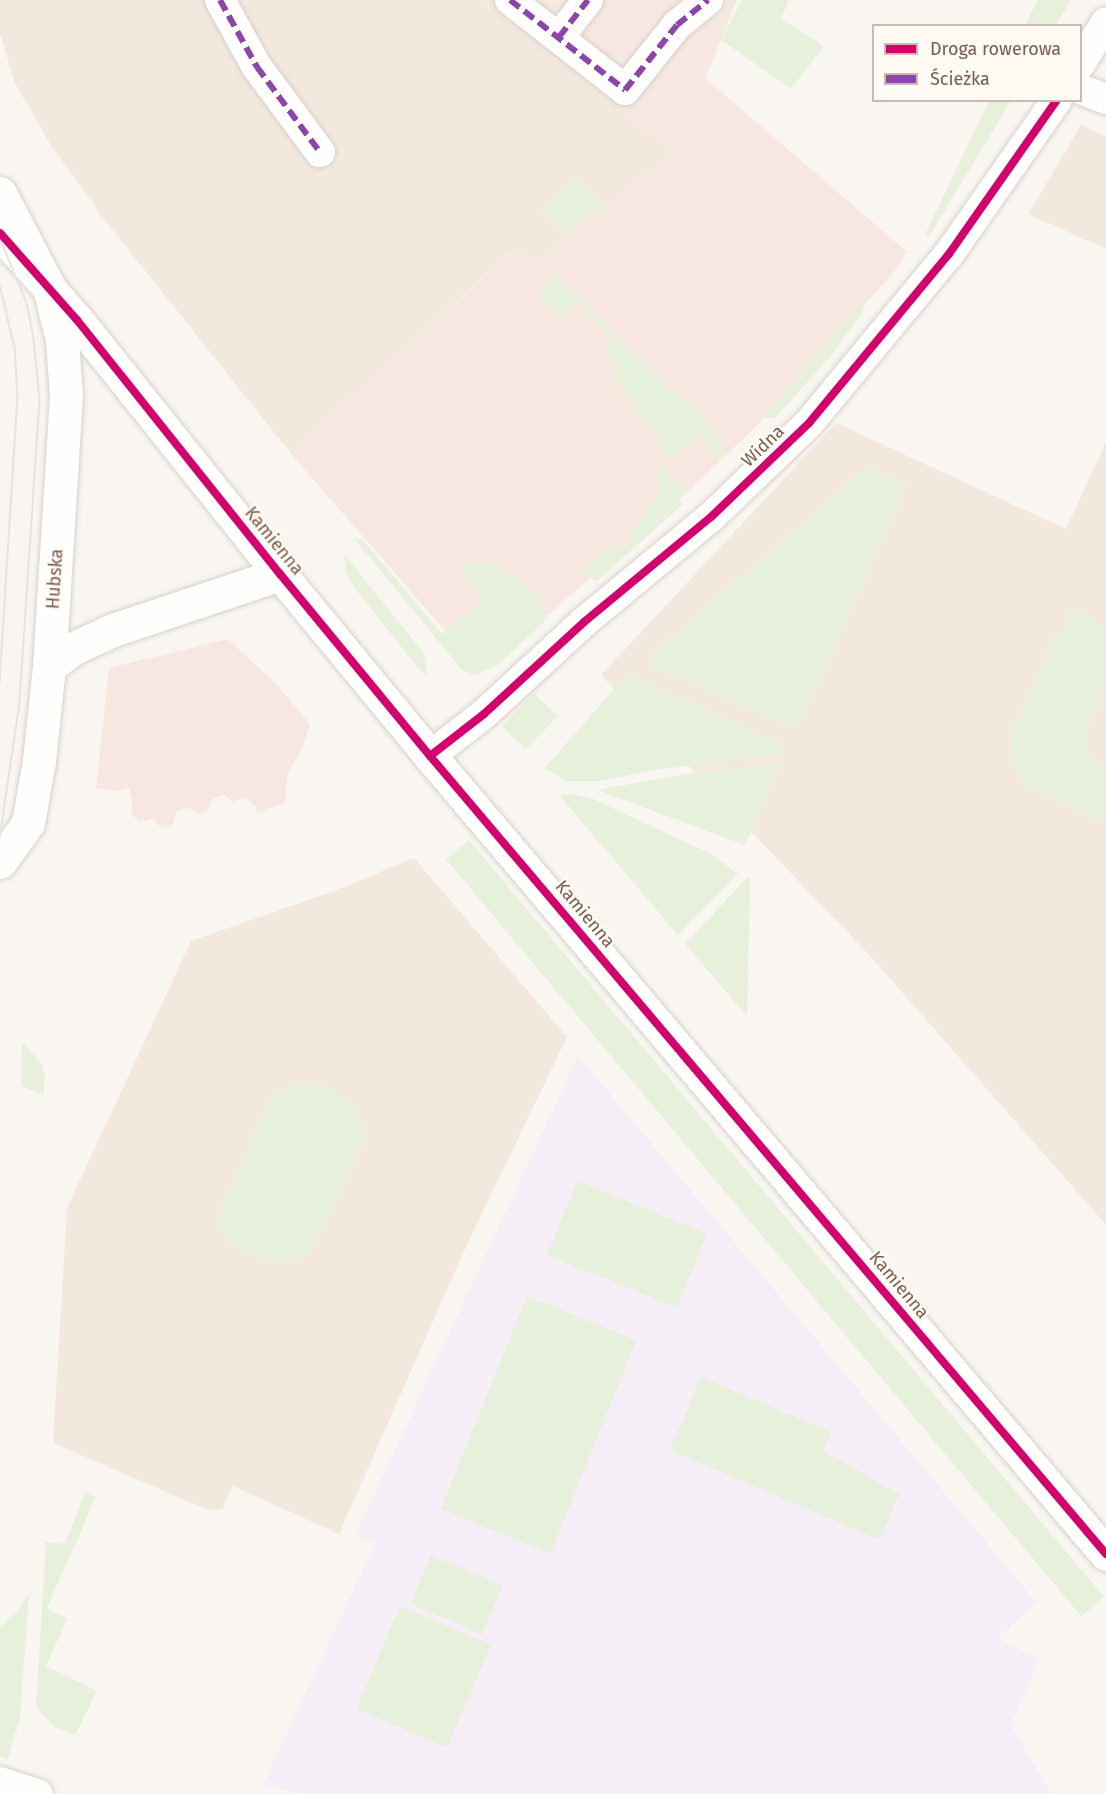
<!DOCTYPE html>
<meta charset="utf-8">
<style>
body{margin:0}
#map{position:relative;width:1106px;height:1794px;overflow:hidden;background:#f9f5f0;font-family:"Fira Sans",sans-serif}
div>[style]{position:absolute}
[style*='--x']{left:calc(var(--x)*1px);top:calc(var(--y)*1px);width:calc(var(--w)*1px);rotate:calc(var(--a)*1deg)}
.residential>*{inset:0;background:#f2e8de}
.commercial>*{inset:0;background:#f6e8e1}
.education>*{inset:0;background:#f6eef6}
.green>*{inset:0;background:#e7f0db;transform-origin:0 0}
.roads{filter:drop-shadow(0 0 2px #d7d1cb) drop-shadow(0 0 2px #d7d1cb)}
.street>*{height:30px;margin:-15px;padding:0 15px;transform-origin:15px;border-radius:15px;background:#fefefd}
.secondary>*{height:33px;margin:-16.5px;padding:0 16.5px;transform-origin:16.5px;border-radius:16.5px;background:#fefefd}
.tram>*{height:1.5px;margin:-0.75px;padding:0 0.75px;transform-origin:0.75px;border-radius:0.75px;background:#e6e3e7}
.quiet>*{height:6px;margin-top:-3px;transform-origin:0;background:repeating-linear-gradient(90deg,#8e44ad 0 12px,transparent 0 18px)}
.cycleway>*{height:8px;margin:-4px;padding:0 4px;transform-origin:4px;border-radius:4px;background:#d6006c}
span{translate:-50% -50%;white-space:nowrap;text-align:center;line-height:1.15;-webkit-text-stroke:4.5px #fffaf3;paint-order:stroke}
.street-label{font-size:18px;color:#7a5c4d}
.legend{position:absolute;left:872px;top:24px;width:210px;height:78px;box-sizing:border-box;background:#fffaf3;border:2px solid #cabbb1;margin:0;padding:8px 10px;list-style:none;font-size:18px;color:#7a5c4d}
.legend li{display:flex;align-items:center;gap:12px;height:30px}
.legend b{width:30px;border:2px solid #cabbb1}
</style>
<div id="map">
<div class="residential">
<div style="clip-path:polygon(0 0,480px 0,671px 148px,666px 159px,541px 262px,510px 252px,292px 455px,104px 219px,50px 144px,15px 83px,0 34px)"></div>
<div style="clip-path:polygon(1081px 125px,1106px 136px,1106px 249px,1028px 214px)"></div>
<div style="clip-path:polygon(836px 423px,1066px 529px,1106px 442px,1106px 1225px,873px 959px,601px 675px)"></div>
<div style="clip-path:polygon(414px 858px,567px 1037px,464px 1251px,339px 1534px,233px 1486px,223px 1508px,210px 1511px,53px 1443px,67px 1208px,191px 941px,337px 890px)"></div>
</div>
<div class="commercial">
<div style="clip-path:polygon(480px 0,737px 0,705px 78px,907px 252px,894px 272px,755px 428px,670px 508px,497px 660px,474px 664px,292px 455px,511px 252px,541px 262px,666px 159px,671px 148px)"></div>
<div style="clip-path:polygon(228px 639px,275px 683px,310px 724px,300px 753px,288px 772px,285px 803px,257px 813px,256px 807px,246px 798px,233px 802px,224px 795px,212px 799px,208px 811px,199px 815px,188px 807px,176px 812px,173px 825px,162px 828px,152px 819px,139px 822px,131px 813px,132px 801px,129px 788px,117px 791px,96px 788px,109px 668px)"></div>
</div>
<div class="education">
<div style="clip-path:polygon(578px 1056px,1037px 1603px,997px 1638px,1039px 1659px,1011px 1725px,1051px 1794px,300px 1794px,263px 1784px,375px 1544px,355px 1536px)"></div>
</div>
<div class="green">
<div style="clip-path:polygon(742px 0,789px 0,781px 18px,824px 46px,791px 89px,721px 40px)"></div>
<div style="clip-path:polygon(1038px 0,1071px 0,1056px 25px,1025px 25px)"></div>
<div style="clip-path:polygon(989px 101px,1011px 101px,928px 238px,925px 235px)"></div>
<div style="clip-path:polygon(574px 179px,605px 203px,566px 235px,541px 208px)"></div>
<div style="clip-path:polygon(556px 276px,667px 387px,700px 413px,722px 442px,724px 451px,717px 464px,701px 435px,669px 459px,630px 399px,611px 377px,618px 371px,603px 353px,613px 342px,578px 303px,560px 318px,538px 291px)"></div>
<div style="clip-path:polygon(866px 298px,863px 311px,832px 355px,775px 418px,761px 418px)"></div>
<div style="clip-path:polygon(663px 466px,687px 492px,679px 499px,683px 504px,597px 581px,581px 574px,614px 543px,621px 549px,632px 539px,628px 532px,654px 503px,659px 485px,660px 469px)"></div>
<div style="clip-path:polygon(867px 467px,907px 485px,797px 730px,652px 666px,651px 655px)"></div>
<div style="clip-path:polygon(354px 538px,363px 540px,442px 634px,484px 598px,459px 568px,470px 562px,489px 563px,518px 578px,533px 590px,540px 601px,544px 622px,499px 664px,475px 675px,462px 670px)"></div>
<div style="clip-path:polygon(344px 554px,425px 655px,427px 676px,418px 668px,354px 587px,346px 572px)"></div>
<div style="clip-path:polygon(1079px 614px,1092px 617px,1106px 634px,1099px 710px,1089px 722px,1086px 737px,1089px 754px,1095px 764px,1106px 773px,1106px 823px,1026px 785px,1013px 767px,1011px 755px,1011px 735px,1053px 639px,1065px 628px,1067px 615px)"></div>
<div style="clip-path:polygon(629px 675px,780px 743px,783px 749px,781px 754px,660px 769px,597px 781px,565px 781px,545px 768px,622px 680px)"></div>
<div style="left:534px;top:693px;width:33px;height:46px;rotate:44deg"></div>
<div style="clip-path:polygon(781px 764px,745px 845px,597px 790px,692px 773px)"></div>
<div style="clip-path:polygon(573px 794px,591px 798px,713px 855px,738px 874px,678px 935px,559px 795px)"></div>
<div style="left:469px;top:840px;width:988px;height:30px;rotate:50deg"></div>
<div style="clip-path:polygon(747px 878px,750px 880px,747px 1016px,685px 944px)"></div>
<div style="clip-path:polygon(22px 1042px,42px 1064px,45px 1076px,43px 1095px,21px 1086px)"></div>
<div style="clip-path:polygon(306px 1082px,324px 1087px,353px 1105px,365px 1127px,365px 1138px,315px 1245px,303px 1259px,272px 1262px,230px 1245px,218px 1226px,218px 1216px,271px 1096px,289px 1085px)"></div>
<div style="left:577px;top:1181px;width:140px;height:80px;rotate:22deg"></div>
<div style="left:527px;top:1296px;width:118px;height:230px;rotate:22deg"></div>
<div style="clip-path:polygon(701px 1377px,831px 1432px,823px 1451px,899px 1494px,880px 1540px,670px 1450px)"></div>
<div style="clip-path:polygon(85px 1492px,96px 1497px,47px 1608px,67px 1619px,46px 1666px,97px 1691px,75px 1735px,54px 1727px,36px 1707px,46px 1542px,65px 1544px)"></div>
<div style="left:431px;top:1555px;width:78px;height:53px;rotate:23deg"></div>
<div style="clip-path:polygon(29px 1593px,20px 1716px,8px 1759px,0 1756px,0 1627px,20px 1608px)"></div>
<div style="left:400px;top:1606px;width:99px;height:112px;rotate:23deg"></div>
</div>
<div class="roads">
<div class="street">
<div style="--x:220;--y:0;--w:77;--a:61.1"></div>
<div style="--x:257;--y:67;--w:106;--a:53.5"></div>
<div style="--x:510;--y:0;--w:146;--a:38"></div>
<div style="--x:625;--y:90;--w:83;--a:-51.3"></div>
<div style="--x:677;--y:25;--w:40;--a:-39"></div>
<div style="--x:559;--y:37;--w:47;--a:-51.9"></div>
<div style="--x:1080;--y:64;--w:49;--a:-58.2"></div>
<div style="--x:1080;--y:89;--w:28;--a:21"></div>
<div style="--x:430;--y:756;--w:68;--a:-37.9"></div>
<div style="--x:484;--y:714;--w:136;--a:-42.6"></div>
<div style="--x:584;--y:622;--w:165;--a:-39.6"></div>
<div style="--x:711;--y:517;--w:136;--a:-43.8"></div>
<div style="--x:809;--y:423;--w:219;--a:-50.4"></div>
<div style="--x:949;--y:254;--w:188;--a:-55"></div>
<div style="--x:0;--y:1782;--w:40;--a:18"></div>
</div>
<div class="secondary">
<div style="--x:0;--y:193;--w:106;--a:62.5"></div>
<div style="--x:49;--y:287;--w:55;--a:76.2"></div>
<div style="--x:62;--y:340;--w:56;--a:85.9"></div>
<div style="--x:66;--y:396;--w:272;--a:93.6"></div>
<div style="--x:49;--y:667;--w:95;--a:96.1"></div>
<div style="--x:39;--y:761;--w:63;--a:100.1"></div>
<div style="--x:28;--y:823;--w:48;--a:125.7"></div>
<div style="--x:0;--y:233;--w:116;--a:48.5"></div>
<div style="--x:77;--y:320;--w:325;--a:51.4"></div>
<div style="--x:280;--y:574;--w:236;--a:50.5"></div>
<div style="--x:430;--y:756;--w:1046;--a:49.73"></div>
<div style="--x:49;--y:667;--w:29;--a:-38"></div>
<div style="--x:72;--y:649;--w:45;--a:-24.9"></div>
<div style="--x:113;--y:630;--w:176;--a:-18.5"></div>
</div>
</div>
<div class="tram">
<div style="--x:0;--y:238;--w:70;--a:67.4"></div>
<div style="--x:27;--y:303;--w:37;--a:79"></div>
<div style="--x:34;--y:339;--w:61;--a:84.4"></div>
<div style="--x:40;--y:400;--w:304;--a:93.8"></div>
<div style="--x:20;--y:703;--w:137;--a:98.4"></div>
<div style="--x:0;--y:285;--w:65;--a:76.6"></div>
<div style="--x:15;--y:348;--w:48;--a:86.4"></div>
<div style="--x:18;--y:396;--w:288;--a:93.6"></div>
</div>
<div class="quiet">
<div style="--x:220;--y:0;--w:77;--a:61.1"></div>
<div style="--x:257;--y:67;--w:106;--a:53.5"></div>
<div style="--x:510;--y:0;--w:146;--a:38"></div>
<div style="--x:625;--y:90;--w:83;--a:-51.3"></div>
<div style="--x:677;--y:25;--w:40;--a:-39"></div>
<div style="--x:559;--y:37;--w:47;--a:-51.9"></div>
</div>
<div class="cycleway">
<div style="--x:0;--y:233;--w:116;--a:48.5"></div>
<div style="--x:77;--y:320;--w:325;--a:51.4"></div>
<div style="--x:280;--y:574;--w:236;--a:50.5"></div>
<div style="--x:430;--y:756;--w:1046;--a:49.73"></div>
<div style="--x:430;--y:756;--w:68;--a:-37.9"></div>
<div style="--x:484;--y:714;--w:136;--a:-42.6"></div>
<div style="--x:584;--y:622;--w:165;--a:-39.6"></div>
<div style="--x:711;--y:517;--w:136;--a:-43.8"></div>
<div style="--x:809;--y:423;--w:219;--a:-50.4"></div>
<div style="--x:949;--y:254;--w:188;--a:-55"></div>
</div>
<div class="street-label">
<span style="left:763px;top:446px;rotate:-44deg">Widna</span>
<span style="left:274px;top:541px;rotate:51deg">Kamienna</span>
<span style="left:55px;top:579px;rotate:-86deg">Hubska</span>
<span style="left:585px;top:914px;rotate:50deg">Kamienna</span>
<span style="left:899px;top:1285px;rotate:50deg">Kamienna</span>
</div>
<ul class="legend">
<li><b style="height:8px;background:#d6006c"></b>Droga rowerowa</li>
<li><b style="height:8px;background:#8e44ad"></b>Ścieżka</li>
</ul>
</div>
